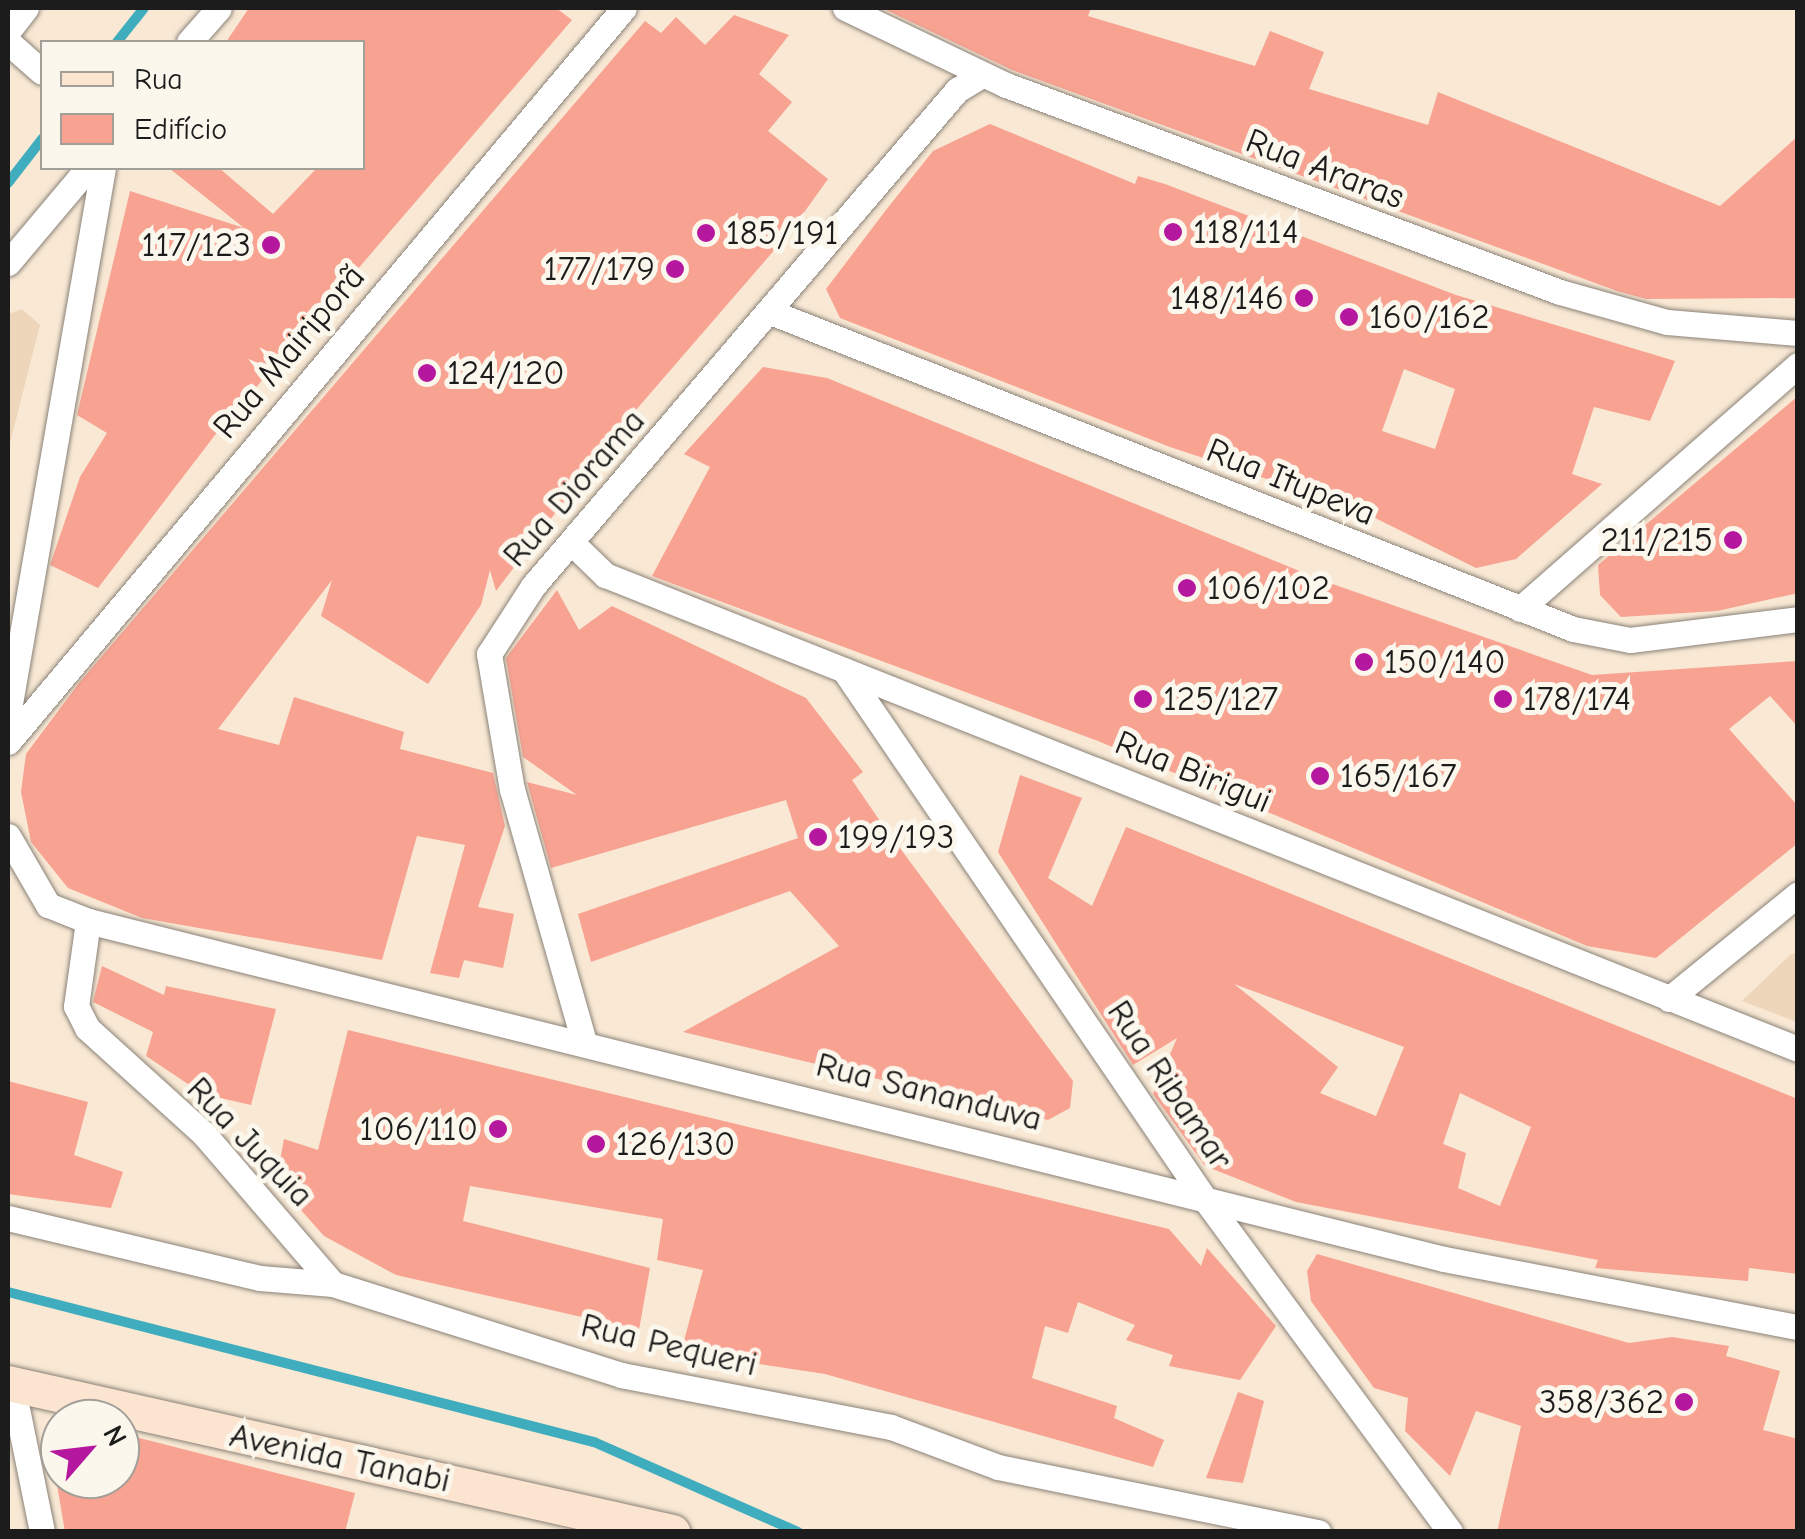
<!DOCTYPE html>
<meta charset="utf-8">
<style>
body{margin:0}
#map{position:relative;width:1805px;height:1539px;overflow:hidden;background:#f8e8d4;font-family:"Comic Neue",sans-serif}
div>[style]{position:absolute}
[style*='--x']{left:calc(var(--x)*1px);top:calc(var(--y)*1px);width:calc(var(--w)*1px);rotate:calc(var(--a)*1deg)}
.built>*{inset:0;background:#eed6bb}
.stream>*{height:10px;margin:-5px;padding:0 5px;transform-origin:5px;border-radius:5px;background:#3fadbd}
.building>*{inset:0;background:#f8a292}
.roads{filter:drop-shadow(0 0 2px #8a8278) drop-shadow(0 0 2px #8a8278)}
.street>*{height:25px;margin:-12.5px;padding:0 12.5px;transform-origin:12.5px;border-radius:12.5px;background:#fff}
.secondary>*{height:35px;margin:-17.5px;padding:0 17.5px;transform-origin:17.5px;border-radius:17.5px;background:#fce5d0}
.dots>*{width:28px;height:28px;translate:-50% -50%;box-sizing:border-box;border:5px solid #fbf7ec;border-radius:50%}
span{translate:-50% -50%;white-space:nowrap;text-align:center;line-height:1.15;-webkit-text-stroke:10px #fbf7ec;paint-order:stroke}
.street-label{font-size:35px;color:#1c1c1c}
.poi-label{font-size:35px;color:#1c1c1c}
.left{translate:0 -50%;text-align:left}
.right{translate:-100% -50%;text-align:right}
.frame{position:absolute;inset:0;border:10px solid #1c1c1c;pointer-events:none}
.legend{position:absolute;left:40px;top:40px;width:325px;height:130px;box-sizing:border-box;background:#fbf7ec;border:2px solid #a29f99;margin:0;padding:12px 18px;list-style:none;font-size:30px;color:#1c1c1c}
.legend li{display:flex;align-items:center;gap:20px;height:50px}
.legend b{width:50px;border:2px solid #a29f99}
.north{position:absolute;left:40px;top:1399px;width:100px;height:100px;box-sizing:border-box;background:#fbf7ec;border:2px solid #a29f99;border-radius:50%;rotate:62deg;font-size:28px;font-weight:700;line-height:40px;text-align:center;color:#1c1c1c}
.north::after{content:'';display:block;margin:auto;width:35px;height:45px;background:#b5179e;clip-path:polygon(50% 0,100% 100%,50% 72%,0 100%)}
</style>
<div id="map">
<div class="built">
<div style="clip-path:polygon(22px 309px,40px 325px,8px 451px,8px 314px)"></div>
<div style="clip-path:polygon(1797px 953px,1797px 1022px,1742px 1001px,1791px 954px)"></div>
</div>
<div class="stream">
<div style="--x:117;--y:42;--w:43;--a:-51.5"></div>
<div style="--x:8;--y:183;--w:56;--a:-52.3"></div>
<div style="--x:8;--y:1292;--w:605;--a:14.36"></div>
<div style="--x:594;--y:1442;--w:223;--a:23.8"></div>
</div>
<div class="building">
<div style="clip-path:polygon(249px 8px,556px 8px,572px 20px,215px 435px,98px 588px,50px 565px,80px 477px,107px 433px,77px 415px,130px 191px,244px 228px,169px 168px,219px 168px,273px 214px,317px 168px,362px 168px,362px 42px,226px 42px)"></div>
<div style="clip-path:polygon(882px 8px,1091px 8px,1088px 16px,1255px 66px,1270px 31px,1324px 52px,1309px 89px,1428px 125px,1438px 92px,1720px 206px,1798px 136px,1798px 298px,1646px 299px,1617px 291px,1012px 70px)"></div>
<div style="clip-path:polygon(734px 15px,789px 35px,759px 74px,792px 102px,768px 131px,828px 179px,790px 232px,616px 433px,496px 591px,490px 570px,481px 605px,428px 684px,321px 616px,332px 580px,218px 729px,279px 745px,294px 697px,404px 732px,400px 749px,493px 773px,505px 826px,478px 907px,514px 914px,503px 968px,464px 960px,459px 978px,430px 973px,465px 845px,417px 836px,382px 960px,142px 918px,68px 888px,31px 842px,21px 792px,26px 754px,79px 683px,645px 21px,661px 33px,676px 17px,705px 45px)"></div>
<div style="clip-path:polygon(evenodd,990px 124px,1135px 184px,1138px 176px,1165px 184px,1456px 295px,1675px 361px,1650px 421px,1594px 407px,1572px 474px,1602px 484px,1516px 559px,1476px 568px,1357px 509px,1170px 447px,840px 318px,826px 289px,886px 210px,933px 151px,990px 124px,1404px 369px,1455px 389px,1435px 449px,1382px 431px,1404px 369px)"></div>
<div style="clip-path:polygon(763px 367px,827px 378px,1324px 581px,1592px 675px,1798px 661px,1798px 727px,1770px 696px,1729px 729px,1798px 806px,1798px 843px,1656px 958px,1587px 946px,1098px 741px,652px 576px,710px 467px,684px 454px)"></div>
<div style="clip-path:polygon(1798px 396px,1798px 593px,1717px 611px,1621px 617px,1600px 595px,1598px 565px)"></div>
<div style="clip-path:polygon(557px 590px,579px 630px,612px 606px,806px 698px,863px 772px,852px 780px,882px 824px,1073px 1081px,1070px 1108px,1048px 1120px,683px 1032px,839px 946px,790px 891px,591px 962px,578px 914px,798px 838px,786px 800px,551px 868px,527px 782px,577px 795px,523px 757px,506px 658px)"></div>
<div style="clip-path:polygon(evenodd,1020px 775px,1082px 798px,1048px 878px,1092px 906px,1126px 827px,1798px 1099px,1798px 1274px,1749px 1268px,1748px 1281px,1595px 1268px,1598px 1260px,1296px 1202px,1205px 1166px,1153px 1094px,1177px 1038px,1133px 1065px,998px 852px,1020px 775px,1234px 984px,1404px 1047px,1376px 1116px,1320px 1093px,1338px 1067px,1234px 984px,1020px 775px,1460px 1093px,1531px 1127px,1500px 1206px,1458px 1188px,1466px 1153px,1443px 1144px,1460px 1093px)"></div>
<div style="clip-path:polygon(102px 966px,164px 995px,166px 986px,276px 1009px,251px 1105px,203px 1094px,146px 1056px,153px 1032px,93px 1002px)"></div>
<div style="clip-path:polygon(348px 1030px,1169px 1229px,1201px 1266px,1207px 1248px,1276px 1326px,1240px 1380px,1169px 1366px,1173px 1355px,1126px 1340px,1135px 1325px,1078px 1302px,1068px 1333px,1045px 1326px,1032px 1378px,1117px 1406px,1114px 1418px,1164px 1440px,1153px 1467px,825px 1374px,681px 1352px,703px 1270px,657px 1260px,663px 1219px,470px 1186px,463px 1221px,650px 1268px,639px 1330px,396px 1275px,324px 1236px,276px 1182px,284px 1139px,318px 1150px)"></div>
<div style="clip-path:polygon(8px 1081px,88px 1102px,74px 1155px,123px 1172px,111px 1208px,8px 1194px)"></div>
<div style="clip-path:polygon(1317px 1254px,1629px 1343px,1672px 1337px,1729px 1346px,1726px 1356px,1780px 1371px,1763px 1430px,1798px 1439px,1798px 1532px,1497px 1532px,1521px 1426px,1476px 1411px,1450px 1476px,1405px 1431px,1408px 1398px,1374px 1388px,1311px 1301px,1307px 1271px)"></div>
<div style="clip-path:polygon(1238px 1392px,1264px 1401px,1243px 1483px,1206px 1478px)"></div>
<div style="clip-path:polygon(120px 1433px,355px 1493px,345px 1532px,65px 1532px,56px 1479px,120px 1479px)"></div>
</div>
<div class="roads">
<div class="street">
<div style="--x:845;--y:8;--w:178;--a:25.6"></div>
<div style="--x:1006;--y:85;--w:591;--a:20.49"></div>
<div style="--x:1560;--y:292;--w:111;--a:15.7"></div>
<div style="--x:1667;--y:322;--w:131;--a:4.8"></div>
<div style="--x:8;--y:31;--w:29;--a:-52"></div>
<div style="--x:8;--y:42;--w:45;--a:41.4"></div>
<div style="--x:189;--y:42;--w:45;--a:-48.6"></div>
<div style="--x:8;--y:263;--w:124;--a:-49.9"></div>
<div style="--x:773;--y:313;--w:860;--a:21.55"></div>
<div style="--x:1573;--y:629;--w:58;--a:10.9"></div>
<div style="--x:1630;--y:640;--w:169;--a:-7.1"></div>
<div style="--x:573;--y:544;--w:45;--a:44.1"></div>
<div style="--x:605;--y:575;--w:1284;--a:21.67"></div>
<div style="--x:1520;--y:609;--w:370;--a:-41.3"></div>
<div style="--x:844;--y:670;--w:639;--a:55.71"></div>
<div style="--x:1204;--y:1198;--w:415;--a:53.6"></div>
<div style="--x:8;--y:715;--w:555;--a:-80.15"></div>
<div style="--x:8;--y:742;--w:958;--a:-50"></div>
<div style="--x:8;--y:836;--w:80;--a:59.9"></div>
<div style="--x:48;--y:905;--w:43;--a:21.8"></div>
<div style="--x:88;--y:921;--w:1397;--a:14"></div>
<div style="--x:1444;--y:1259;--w:360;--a:10.9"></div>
<div style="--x:88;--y:921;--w:86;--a:98"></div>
<div style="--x:76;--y:1006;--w:25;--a:63"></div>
<div style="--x:87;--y:1028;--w:156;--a:42.2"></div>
<div style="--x:203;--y:1133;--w:199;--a:49.3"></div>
<div style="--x:1669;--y:999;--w:166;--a:-39.1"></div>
<div style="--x:584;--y:1042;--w:262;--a:-105.9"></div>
<div style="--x:512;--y:790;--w:138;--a:-99.6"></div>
<div style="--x:489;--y:654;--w:81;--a:-57.1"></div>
<div style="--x:533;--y:586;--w:653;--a:-49.47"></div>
<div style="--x:957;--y:90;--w:29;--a:-31"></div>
<div style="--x:8;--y:1218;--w:259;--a:13.4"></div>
<div style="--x:260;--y:1278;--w:73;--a:4.7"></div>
<div style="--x:333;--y:1284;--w:302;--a:17.5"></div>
<div style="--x:621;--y:1375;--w:275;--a:10.9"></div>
<div style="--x:891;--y:1427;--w:114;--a:20.5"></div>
<div style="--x:998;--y:1467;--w:327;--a:11.5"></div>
<div style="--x:12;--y:1384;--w:151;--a:78.5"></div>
</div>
<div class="secondary">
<div style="--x:8;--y:1383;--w:681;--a:12.65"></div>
</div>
</div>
<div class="dots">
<div style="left:1173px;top:232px;background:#b5179e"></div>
<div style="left:706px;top:233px;background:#b5179e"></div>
<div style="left:271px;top:245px;background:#b5179e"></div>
<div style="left:675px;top:269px;background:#b5179e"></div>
<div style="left:1304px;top:298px;background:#b5179e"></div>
<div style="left:1349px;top:317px;background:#b5179e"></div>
<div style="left:427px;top:373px;background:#b5179e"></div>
<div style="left:1733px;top:540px;background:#b5179e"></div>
<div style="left:1187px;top:588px;background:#b5179e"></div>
<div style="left:1364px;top:662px;background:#b5179e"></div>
<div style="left:1143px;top:699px;background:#b5179e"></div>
<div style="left:1503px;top:699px;background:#b5179e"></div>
<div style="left:1320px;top:776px;background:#b5179e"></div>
<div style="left:818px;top:837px;background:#b5179e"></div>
<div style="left:498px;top:1129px;background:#b5179e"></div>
<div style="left:596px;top:1144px;background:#b5179e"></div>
<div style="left:1684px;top:1402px;background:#b5179e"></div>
</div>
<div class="street-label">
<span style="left:1325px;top:169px;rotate:21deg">Rua Araras</span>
<span style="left:289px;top:352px;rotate:-50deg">Rua Mairiporã</span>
<span style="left:1291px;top:482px;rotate:22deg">Rua Itupeva</span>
<span style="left:574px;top:488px;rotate:-49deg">Rua Diorama</span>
<span style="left:1193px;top:772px;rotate:22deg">Rua Birigui</span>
<span style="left:1170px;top:1085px;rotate:56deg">Rua Ribamar</span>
<span style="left:929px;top:1092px;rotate:14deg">Rua Sananduva</span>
<span style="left:250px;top:1142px;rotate:46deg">Rua Juquia</span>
<span style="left:669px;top:1345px;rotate:13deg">Rua Pequeri</span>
<span style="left:340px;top:1458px;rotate:12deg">Avenida Tanabi</span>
</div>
<div class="poi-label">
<span class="left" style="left:1193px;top:232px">118/114</span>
<span class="left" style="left:726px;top:233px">185/191</span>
<span class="right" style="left:251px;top:245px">117/123</span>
<span class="right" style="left:655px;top:269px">177/179</span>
<span class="right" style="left:1284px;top:298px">148/146</span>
<span class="left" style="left:1369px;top:317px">160/162</span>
<span class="left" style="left:447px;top:373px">124/120</span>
<span class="right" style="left:1713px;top:540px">211/215</span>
<span class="left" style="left:1207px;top:588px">106/102</span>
<span class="left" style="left:1384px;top:662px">150/140</span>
<span class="left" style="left:1163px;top:699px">125/127</span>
<span class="left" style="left:1523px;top:699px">178/174</span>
<span class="left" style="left:1340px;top:776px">165/167</span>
<span class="left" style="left:838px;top:837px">199/193</span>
<span class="right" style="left:478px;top:1129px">106/110</span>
<span class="left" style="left:616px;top:1144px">126/130</span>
<span class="right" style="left:1664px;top:1402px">358/362</span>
</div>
<div class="frame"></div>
<ul class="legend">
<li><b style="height:12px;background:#fce5d0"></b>Rua</li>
<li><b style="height:28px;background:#f8a292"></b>Edifício</li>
</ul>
<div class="north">N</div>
</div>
